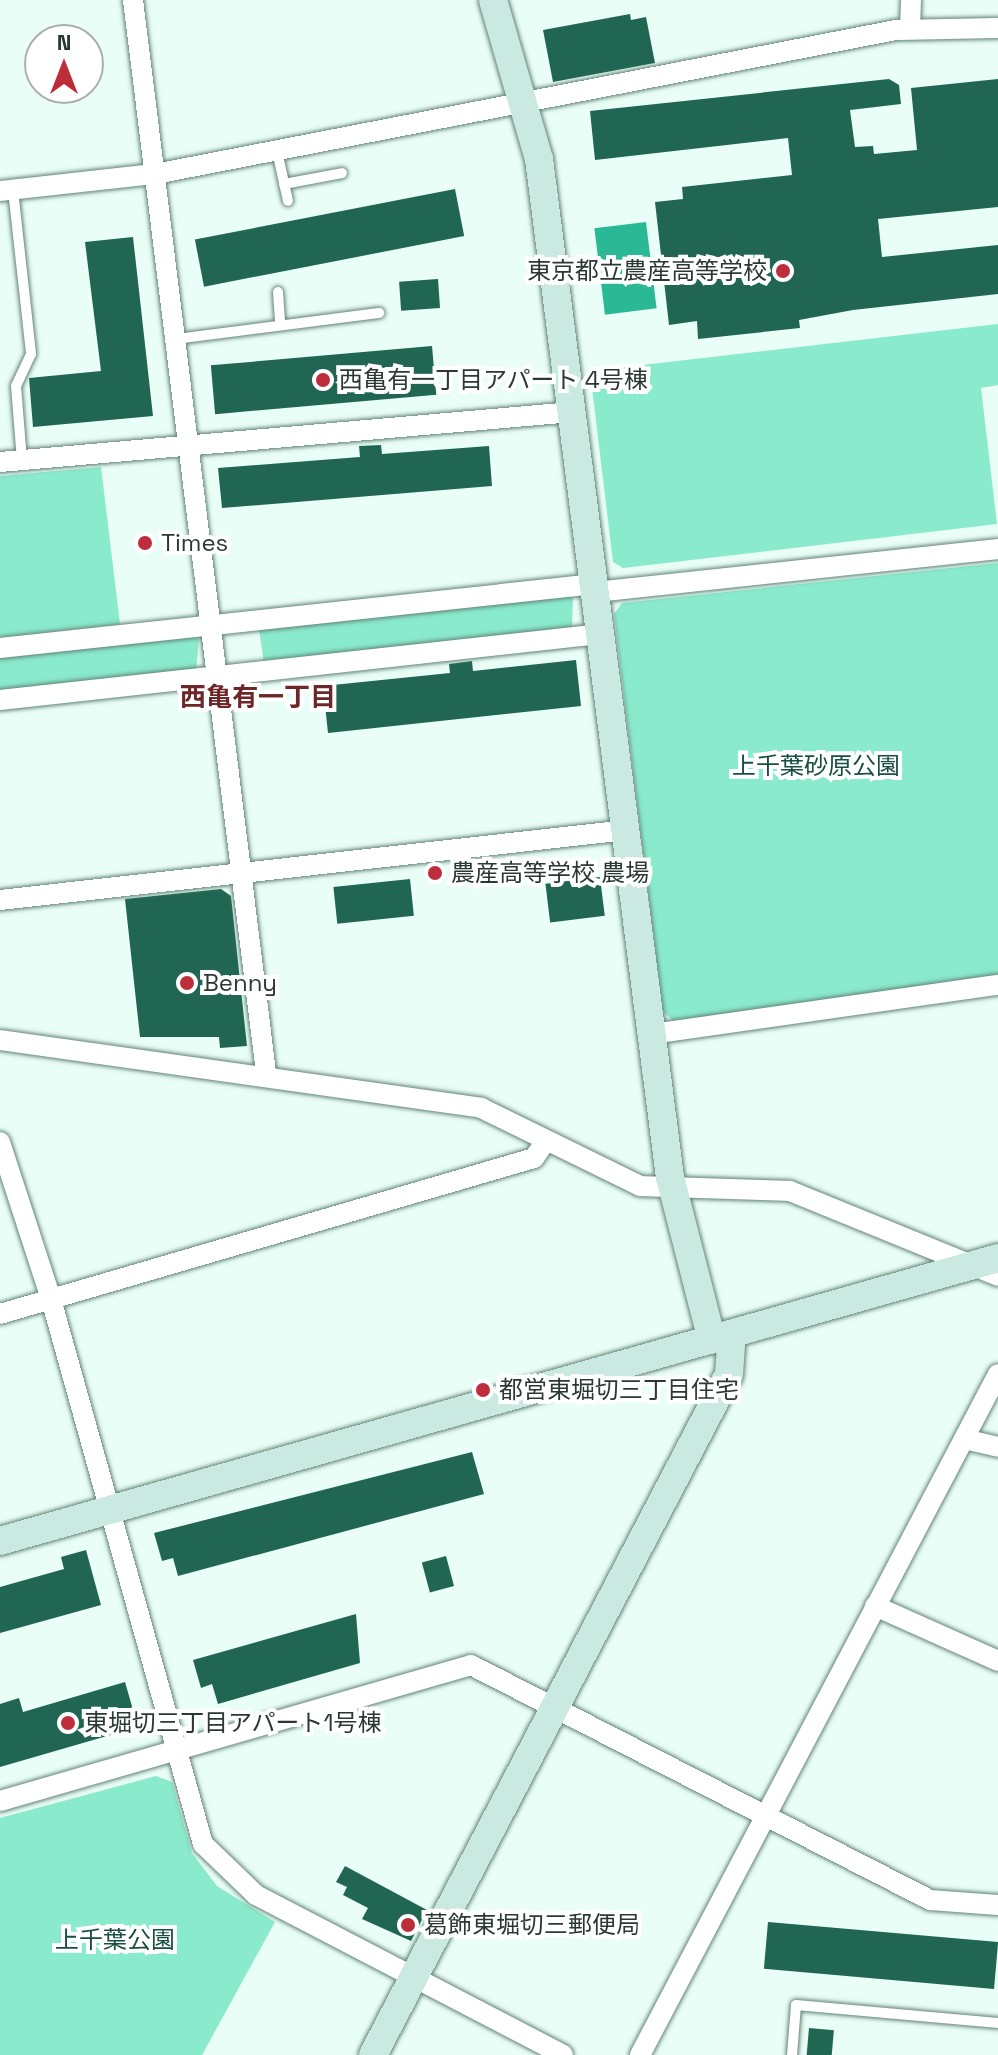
<!DOCTYPE html>
<meta charset="utf-8">
<style>
body{margin:0}
#map{position:relative;width:998px;height:2055px;overflow:hidden;background:#e9fef6;font-family:"Space Grotesk","Noto Sans JP",sans-serif}
div>[style]{position:absolute}
[style*='--x']{left:calc(var(--x)*1px);top:calc(var(--y)*1px);width:calc(var(--w)*1px);rotate:calc(var(--a)*1deg)}
.green>*{inset:0;background:#8aeacc}
.water>*{inset:0;background:#2bb895;transform-origin:0 0}
.building>*{inset:0;background:#206653;transform-origin:0 0}
.roads{filter:drop-shadow(0 0 2px #628377) drop-shadow(0 0 2px #628377)}
.lane>*{height:10px;margin:-5px;padding:0 5px;transform-origin:5px;border-radius:5px;background:#fff}
.street>*{height:20px;margin:-10px;padding:0 10px;transform-origin:10px;border-radius:10px;background:#fff}
.secondary>*{height:28px;margin:-14px;padding:0 14px;transform-origin:14px;border-radius:14px;background:#caeae1}
.dots>*{width:22px;height:22px;translate:-50% -50%;box-sizing:border-box;border:4px solid #fff;border-radius:50%}
span{translate:-50% -50%;white-space:nowrap;text-align:center;line-height:1.15;-webkit-text-stroke:8px #fff;paint-order:stroke}
.poi-label{font-size:24px;color:#2b3934}
.right{translate:-100% -50%;text-align:right}
.left{translate:0 -50%;text-align:left}
.park-label{font-size:24px;color:#194f40}
.neighbourhood-label{font-size:26px;color:#6e2729;font-weight:700}
.north{position:absolute;left:24px;top:24px;width:80px;height:80px;box-sizing:border-box;background:#fff;border:2px solid #aab0ae;border-radius:50%;rotate:0deg;font-size:22px;font-weight:700;line-height:32px;text-align:center;color:#2b3934}
.north::after{content:'';display:block;margin:auto;width:28px;height:36px;background:#bd2d3a;clip-path:polygon(50% 0,100% 100%,50% 72%,0 100%)}
</style>
<div id="map">
<div class="green">
<div style="clip-path:polygon(998px 324px,998px 385px,981px 388px,997px 524px,623px 568px,613px 562px,590px 371px)"></div>
<div style="clip-path:polygon(101px 467px,120px 624px,0 638px,0 476px)"></div>
<div style="clip-path:polygon(998px 563px,998px 977px,677px 1024px,663px 1012px,614px 614px,622px 603px)"></div>
<div style="clip-path:polygon(565px 594px,573px 598px,572px 628px,264px 664px,259px 629px)"></div>
<div style="clip-path:polygon(190px 635px,199px 639px,196px 671px,0 693px,0 656px)"></div>
<div style="clip-path:polygon(156px 1776px,172px 1782px,192px 1853px,217px 1886px,275px 1922px,202px 2055px,0 2055px,0 1818px)"></div>
</div>
<div class="water">
<div style="left:646px;top:222px;width:87px;height:52px;rotate:83deg"></div>
</div>
<div class="building">
<div style="clip-path:polygon(630px 14px,631px 20px,646px 17px,655px 63px,553px 82px,543px 30px)"></div>
<div style="clip-path:polygon(889px 79px,899px 85px,901px 104px,850px 110px,855px 147px,873px 146px,874px 154px,917px 150px,911px 88px,998px 79px,998px 207px,878px 219px,882px 257px,998px 245px,998px 294px,853px 310px,799px 320px,800px 328px,698px 339px,697px 321px,669px 325px,655px 202px,683px 199px,682px 187px,792px 175px,788px 138px,595px 160px,590px 111px)"></div>
<div style="left:455px;top:189px;width:48px;height:265px;rotate:79deg"></div>
<div style="clip-path:polygon(133px 237px,153px 416px,33px 427px,29px 378px,101px 371px,85px 242px)"></div>
<div style="left:438px;top:279px;width:29px;height:39px;rotate:86deg"></div>
<div style="left:432px;top:346px;width:49px;height:222px;rotate:85deg"></div>
<div style="clip-path:polygon(381px 445px,382px 454px,489px 446px,492px 486px,222px 508px,218px 468px,360px 457px,359px 446px)"></div>
<div style="clip-path:polygon(576px 660px,581px 706px,328px 733px,323px 686px,450px 673px,449px 664px,472px 661px,473px 671px)"></div>
<div style="left:600px;top:877px;width:39px;height:55px;rotate:83deg"></div>
<div style="left:410px;top:879px;width:37px;height:77px;rotate:84deg"></div>
<div style="clip-path:polygon(221px 889px,231px 896px,247px 1046px,220px 1048px,219px 1037px,140px 1037px,125px 899px)"></div>
<div style="clip-path:polygon(472px 1452px,484px 1494px,178px 1576px,173px 1558px,162px 1561px,154px 1533px)"></div>
<div style="clip-path:polygon(86px 1550px,101px 1605px,0 1633px,0 1587px,64px 1569px,61px 1557px)"></div>
<div style="left:446px;top:1556px;width:31px;height:25px;rotate:75deg"></div>
<div style="clip-path:polygon(356px 1614px,360px 1663px,218px 1704px,212px 1684px,201px 1688px,193px 1660px)"></div>
<div style="clip-path:polygon(125px 1682px,138px 1727px,0 1767px,0 1704px,19px 1698px,23px 1712px)"></div>
<div style="clip-path:polygon(345px 1866px,427px 1910px,411px 1941px,362px 1919px,368px 1908px,343px 1895px,347px 1887px,336px 1882px)"></div>
<div style="left:768px;top:1922px;width:231px;height:47px;rotate:5deg"></div>
<div style="left:809px;top:2028px;width:25px;height:27px;rotate:5deg"></div>
</div>
<div class="roads">
<div class="lane">
<div style="--x:277;--y:151;--w:51;--a:77.6"></div>
<div style="--x:284;--y:184;--w:59;--a:-10.7"></div>
<div style="--x:13;--y:190;--w:165;--a:83.7"></div>
<div style="--x:31;--y:354;--w:35;--a:115"></div>
<div style="--x:16;--y:386;--w:74;--a:85.4"></div>
<div style="--x:278;--y:292;--w:30;--a:86"></div>
<div style="--x:176;--y:339;--w:205;--a:-7.3"></div>
<div style="--x:792;--y:2055;--w:50;--a:-85.4"></div>
<div style="--x:796;--y:2005;--w:203;--a:5.1"></div>
</div>
<div class="street">
<div style="--x:133;--y:0;--w:1080;--a:82.93"></div>
<div style="--x:910;--y:29;--w:29;--a:-88"></div>
<div style="--x:0;--y:191;--w:156;--a:-6.3"></div>
<div style="--x:155;--y:174;--w:755;--a:-11"></div>
<div style="--x:896;--y:30;--w:102;--a:-1.1"></div>
<div style="--x:0;--y:462;--w:575;--a:-4.99"></div>
<div style="--x:596;--y:592;--w:404;--a:-6.1"></div>
<div style="--x:0;--y:648;--w:598;--a:-6.14"></div>
<div style="--x:0;--y:700;--w:605;--a:-6.27"></div>
<div style="--x:0;--y:900;--w:631;--a:-6.37"></div>
<div style="--x:652;--y:1034;--w:349;--a:-8.1"></div>
<div style="--x:0;--y:1040;--w:486;--a:8"></div>
<div style="--x:481;--y:1108;--w:177;--a:26.1"></div>
<div style="--x:640;--y:1186;--w:150;--a:1.9"></div>
<div style="--x:790;--y:1191;--w:225;--a:22.2"></div>
<div style="--x:0;--y:1142;--w:165;--a:72"></div>
<div style="--x:51;--y:1299;--w:566;--a:74.42"></div>
<div style="--x:203;--y:1844;--w:74;--a:43.9"></div>
<div style="--x:256;--y:1895;--w:346;--a:27.5"></div>
<div style="--x:0;--y:1314;--w:556;--a:-16.28"></div>
<div style="--x:534;--y:1158;--w:21;--a:-55"></div>
<div style="--x:964;--y:1439;--w:35;--a:13"></div>
<div style="--x:875;--y:1606;--w:135;--a:24.1"></div>
<div style="--x:0;--y:1801;--w:490;--a:-16.1"></div>
<div style="--x:471;--y:1665;--w:516;--a:27.11"></div>
<div style="--x:930;--y:1900;--w:68;--a:4.2"></div>
<div style="--x:640;--y:2055;--w:769;--a:-62.27"></div>
</div>
<div class="secondary">
<div style="--x:493;--y:0;--w:166;--a:73.9"></div>
<div style="--x:539;--y:159;--w:1026;--a:82.67"></div>
<div style="--x:670;--y:1177;--w:168;--a:75.6"></div>
<div style="--x:0;--y:1541;--w:1037;--a:-15.83"></div>
<div style="--x:373;--y:2055;--w:768;--a:-62.4"></div>
<div style="--x:729;--y:1374;--w:39;--a:-86"></div>
</div>
</div>
<div class="dots">
<div style="left:783px;top:271px;background:#bd2d3a"></div>
<div style="left:323px;top:380px;background:#bd2d3a"></div>
<div style="left:145px;top:543px;background:#bd2d3a"></div>
<div style="left:435px;top:873px;background:#bd2d3a"></div>
<div style="left:187px;top:983px;background:#bd2d3a"></div>
<div style="left:483px;top:1390px;background:#bd2d3a"></div>
<div style="left:68px;top:1723px;background:#bd2d3a"></div>
<div style="left:408px;top:1925px;background:#bd2d3a"></div>
</div>
<div class="poi-label">
<span class="right" style="left:767px;top:271px">東京都立農産高等学校</span>
<span class="left" style="left:339px;top:380px">西亀有一丁目アパート 4号棟</span>
<span class="left" style="left:161px;top:543px">Times</span>
<span class="left" style="left:451px;top:873px">農産高等学校 農場</span>
<span class="left" style="left:203px;top:983px">Benny</span>
<span class="left" style="left:499px;top:1390px">都営東堀切三丁目住宅</span>
<span class="left" style="left:84px;top:1723px">東堀切三丁目アパート1号棟</span>
<span class="left" style="left:424px;top:1925px">葛飾東堀切三郵便局</span>
</div>
<div class="park-label">
<span style="left:816px;top:766px">上千葉砂原公園</span>
<span style="left:115px;top:1940px">上千葉公園</span>
</div>
<div class="neighbourhood-label">
<span style="left:258px;top:698px">西亀有一丁目</span>
</div>
<div class="north">N</div>
</div>
